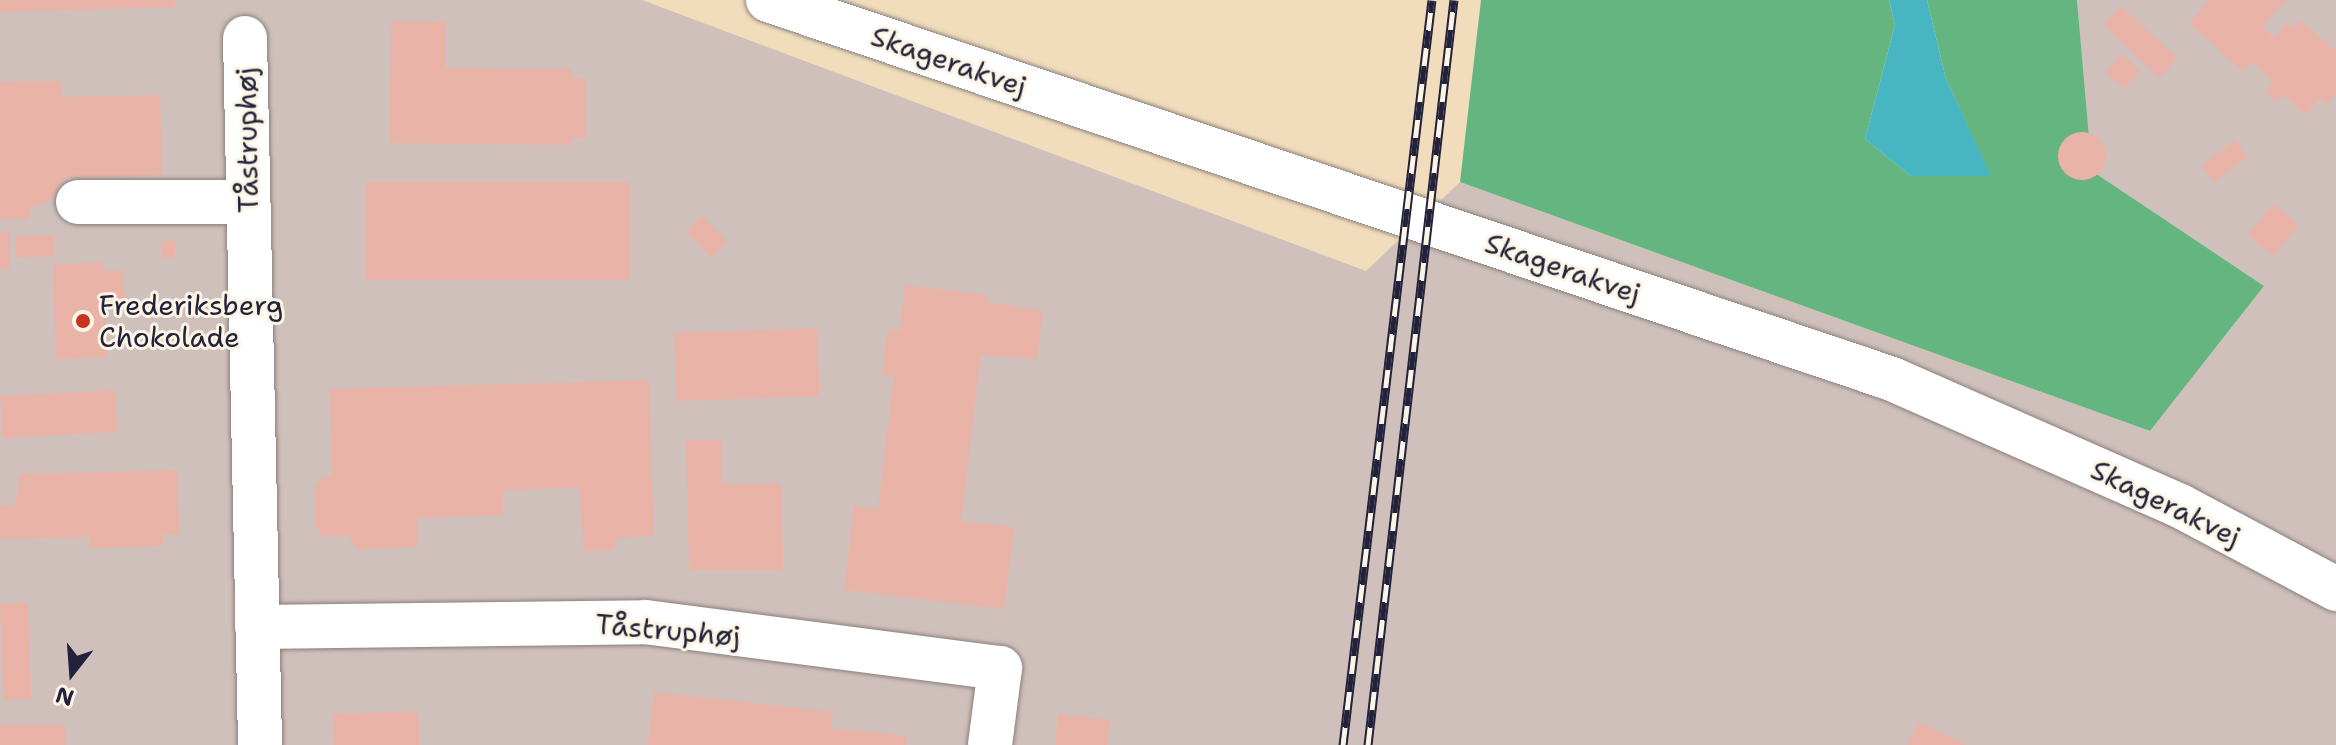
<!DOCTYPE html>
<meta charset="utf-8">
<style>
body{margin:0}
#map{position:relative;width:2336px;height:745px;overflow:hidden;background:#f1ddbc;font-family:"Shantell Sans",sans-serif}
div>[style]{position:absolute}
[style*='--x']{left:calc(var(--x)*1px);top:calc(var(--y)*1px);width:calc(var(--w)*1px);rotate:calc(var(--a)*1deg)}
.industrial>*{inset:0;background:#d0c0bc}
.forest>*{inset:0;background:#64b580}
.water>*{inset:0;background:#47b5c2}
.building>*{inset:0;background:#eab3a8;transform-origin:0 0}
.round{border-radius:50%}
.roads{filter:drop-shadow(0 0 2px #8a807c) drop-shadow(0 0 2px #8a807c)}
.minor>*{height:44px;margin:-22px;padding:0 22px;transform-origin:22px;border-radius:22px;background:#fff}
.rail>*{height:9px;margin-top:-4.5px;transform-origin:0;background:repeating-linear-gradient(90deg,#fcf5e5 0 18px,#22223b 0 36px);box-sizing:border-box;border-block:2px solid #22223b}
.dots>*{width:22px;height:22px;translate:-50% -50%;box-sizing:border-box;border:4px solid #fcf5e5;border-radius:50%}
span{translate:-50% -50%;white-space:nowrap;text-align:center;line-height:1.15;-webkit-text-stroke:6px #fcf5e5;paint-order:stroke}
.street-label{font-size:28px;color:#22223b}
.poi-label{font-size:28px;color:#22223b}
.left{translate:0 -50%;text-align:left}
.north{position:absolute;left:32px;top:633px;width:80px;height:80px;-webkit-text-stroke:6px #fcf5e5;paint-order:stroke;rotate:197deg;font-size:22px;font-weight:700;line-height:32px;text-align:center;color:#22223b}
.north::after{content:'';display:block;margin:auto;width:28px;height:36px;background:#22223b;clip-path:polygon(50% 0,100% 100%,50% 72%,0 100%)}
</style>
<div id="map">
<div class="industrial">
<div style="clip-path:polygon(0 0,642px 0,1366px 271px,1460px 182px,2150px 431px,2264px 286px,2092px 171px,2077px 0,2336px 0,2336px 745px,0 745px)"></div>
</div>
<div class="forest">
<div style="clip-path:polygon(1481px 0,1889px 0,1895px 25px,1865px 139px,1911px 176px,1990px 175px,1946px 79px,1927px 0,2077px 0,2092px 171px,2264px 286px,2150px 431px,1460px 182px)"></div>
</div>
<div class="water">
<div style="clip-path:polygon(1889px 0,1927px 0,1946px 79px,1991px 176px,1911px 176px,1865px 139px,1895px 25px)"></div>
</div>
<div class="building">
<div style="clip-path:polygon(0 0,175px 0,175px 7px,0 12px)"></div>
<div style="clip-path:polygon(2209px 0,2286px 0,2262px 27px,2274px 38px,2288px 22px,2294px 28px,2301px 20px,2336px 51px,2336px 93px,2326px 105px,2320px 98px,2305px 115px,2284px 95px,2277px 102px,2265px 91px,2273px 82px,2252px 62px,2243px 72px,2189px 23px)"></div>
<div style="left:2121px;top:6px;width:77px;height:26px;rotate:43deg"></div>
<div style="clip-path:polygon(391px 21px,445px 22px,445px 68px,572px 69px,572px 78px,586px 78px,585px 138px,571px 138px,571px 145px,390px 143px)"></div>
<div style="left:2122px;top:54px;width:25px;height:24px;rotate:43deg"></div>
<div style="clip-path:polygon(61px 81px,61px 97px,160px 95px,162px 175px,65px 178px,51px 199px,29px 209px,29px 219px,0 219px,0 82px)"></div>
<div class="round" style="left:2058px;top:132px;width:48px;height:48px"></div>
<div style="left:2235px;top:140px;width:21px;height:42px;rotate:53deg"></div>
<div style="left:366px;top:182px;width:263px;height:98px"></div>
<div style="left:2274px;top:204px;width:33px;height:40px;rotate:41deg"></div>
<div style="left:702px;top:215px;width:37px;height:23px;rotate:46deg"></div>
<div style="left:0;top:232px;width:10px;height:37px"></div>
<div style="left:53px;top:235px;width:21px;height:38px;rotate:87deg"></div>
<div style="left:161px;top:241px;width:14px;height:17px"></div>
<div style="clip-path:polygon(104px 262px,104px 271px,123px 270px,125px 302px,105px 303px,107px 357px,56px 359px,53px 264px)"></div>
<div style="clip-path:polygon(905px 285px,988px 295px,987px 302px,1043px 311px,1037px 359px,981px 355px,961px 521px,1014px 527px,1004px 609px,844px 590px,854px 506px,878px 509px,894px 376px,882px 374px,888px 329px,900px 331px)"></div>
<div style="left:817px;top:328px;width:68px;height:143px;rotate:88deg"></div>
<div style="clip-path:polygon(649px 380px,654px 536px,618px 538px,613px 550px,584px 551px,579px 488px,503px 490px,503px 515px,417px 518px,418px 547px,357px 549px,348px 536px,324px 537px,316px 528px,315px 486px,323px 477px,332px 477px,330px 389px)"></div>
<div style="left:115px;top:390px;width:42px;height:115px;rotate:87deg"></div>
<div style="clip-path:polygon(686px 440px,721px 440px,721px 484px,782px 484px,783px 570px,689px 570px)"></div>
<div style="clip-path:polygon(177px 470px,179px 534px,163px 534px,163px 546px,90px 548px,89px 537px,0 539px,0 506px,15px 505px,20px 474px)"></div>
<div style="left:28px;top:603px;width:96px;height:28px;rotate:88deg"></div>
<div style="clip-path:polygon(654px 692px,833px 712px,831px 728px,907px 736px,906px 745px,648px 745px)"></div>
<div style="left:418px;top:711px;width:34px;height:85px;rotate:88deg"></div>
<div style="clip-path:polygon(1058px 714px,1110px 720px,1107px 745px,1055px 745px)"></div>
<div style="clip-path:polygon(1919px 722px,1966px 745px,1907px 745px)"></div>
<div style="left:0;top:725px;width:65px;height:20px"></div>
</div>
<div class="roads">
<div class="minor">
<div style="--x:768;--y:0;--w:1186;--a:18.63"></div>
<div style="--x:1892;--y:379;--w:315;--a:23.8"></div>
<div style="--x:2180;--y:506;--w:177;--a:28"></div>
<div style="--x:245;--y:38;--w:707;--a:88.78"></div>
<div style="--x:78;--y:202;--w:170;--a:0"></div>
<div style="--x:257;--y:627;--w:388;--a:-0.7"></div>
<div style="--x:645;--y:622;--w:358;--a:7.4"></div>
<div style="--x:1000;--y:668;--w:78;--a:97.4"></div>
</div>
</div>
<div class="rail">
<div style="--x:1343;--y:745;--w:750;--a:-83.19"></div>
<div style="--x:1368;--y:745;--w:750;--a:-83.42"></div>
</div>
<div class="dots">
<div style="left:83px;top:321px;background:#c8321e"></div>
</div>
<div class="street-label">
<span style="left:949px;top:61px;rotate:19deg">Skagerakvej</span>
<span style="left:247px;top:140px;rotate:-91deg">Tåstruphøj</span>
<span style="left:1563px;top:268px;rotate:19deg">Skagerakvej</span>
<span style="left:2166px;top:503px;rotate:26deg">Skagerakvej</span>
<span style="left:668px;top:630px;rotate:5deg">Tåstruphøj</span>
</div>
<div class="poi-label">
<span class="left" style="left:99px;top:321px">Frederiksberg<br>Chokolade</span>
</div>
<div class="north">N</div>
</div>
